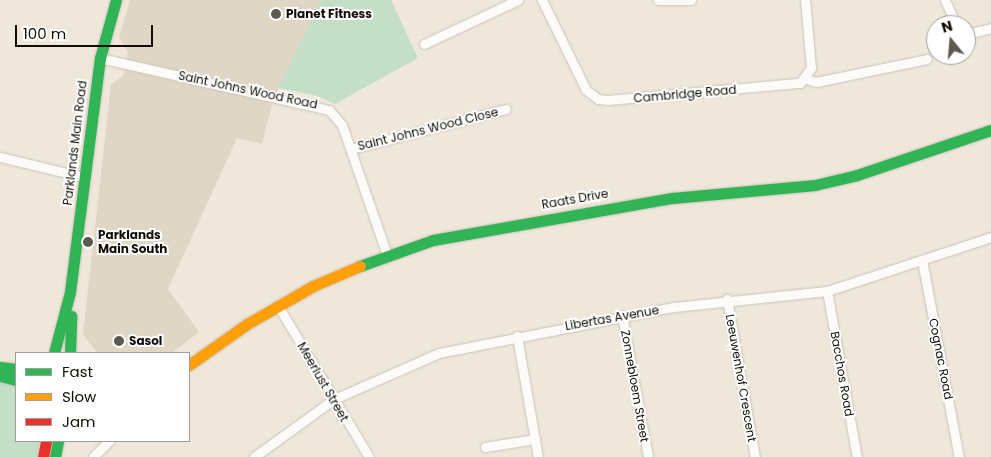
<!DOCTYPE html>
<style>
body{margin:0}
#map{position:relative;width:991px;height:457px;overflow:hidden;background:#efe7da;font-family:Poppins,sans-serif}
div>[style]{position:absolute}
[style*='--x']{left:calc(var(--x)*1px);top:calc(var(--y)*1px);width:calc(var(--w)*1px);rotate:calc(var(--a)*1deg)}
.commercial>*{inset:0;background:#e0d6c6}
.green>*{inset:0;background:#c4dec8}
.roads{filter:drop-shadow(0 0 1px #c9c3b9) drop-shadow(0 0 1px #c9c3b9)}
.street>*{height:9px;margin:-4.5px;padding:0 4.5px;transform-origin:4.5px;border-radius:4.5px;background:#fdfbf9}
.fast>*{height:11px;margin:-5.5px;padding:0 5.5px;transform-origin:5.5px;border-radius:5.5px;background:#30b455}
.slow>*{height:11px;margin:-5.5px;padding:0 5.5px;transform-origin:5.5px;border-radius:5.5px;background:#ff9f0a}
.jam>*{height:11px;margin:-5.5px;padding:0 5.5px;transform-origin:5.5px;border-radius:5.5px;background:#e5322d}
.dots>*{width:14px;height:14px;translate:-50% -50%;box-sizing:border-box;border:2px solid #fff;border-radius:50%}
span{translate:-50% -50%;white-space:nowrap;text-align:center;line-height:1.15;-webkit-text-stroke:4px #fff;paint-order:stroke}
.poi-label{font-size:12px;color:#100c05;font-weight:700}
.left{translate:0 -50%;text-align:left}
.street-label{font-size:12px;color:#100c05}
.legend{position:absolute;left:15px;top:352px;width:175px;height:90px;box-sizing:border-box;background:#fff;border:1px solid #9f9e9b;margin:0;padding:6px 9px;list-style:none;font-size:15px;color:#100c05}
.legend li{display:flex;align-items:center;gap:10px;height:25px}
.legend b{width:25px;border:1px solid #9f9e9b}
.north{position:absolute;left:926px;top:15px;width:50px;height:50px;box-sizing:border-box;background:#fff;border:1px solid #9f9e9b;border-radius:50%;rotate:343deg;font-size:14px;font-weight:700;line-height:20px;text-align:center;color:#100c05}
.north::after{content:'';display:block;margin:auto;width:18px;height:22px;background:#5e5950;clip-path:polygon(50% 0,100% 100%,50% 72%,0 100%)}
.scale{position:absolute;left:15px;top:25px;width:138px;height:22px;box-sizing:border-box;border:2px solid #100c05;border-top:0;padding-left:6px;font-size:15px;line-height:18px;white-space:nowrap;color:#100c05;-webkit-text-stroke:4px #fff;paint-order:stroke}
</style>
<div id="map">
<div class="commercial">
<div style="clip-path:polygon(130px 0,321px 0,273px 100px,262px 144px,237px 138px,168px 289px,199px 332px,172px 353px,97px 353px,83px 334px,111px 84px,123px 76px,128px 53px,119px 37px)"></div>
</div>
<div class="green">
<div style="clip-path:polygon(321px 0,391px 0,418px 58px,335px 104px,318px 96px,278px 88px)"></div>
<div style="clip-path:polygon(0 380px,16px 385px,16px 441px,40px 441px,37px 457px,0 457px)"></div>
</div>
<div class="roads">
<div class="street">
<div style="--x:542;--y:0;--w:100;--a:63.9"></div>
<div style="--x:586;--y:90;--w:15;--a:37"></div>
<div style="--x:598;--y:99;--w:10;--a:6"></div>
<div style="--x:608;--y:100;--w:193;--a:-5.1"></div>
<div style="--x:800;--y:83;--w:19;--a:-54"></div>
<div style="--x:811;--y:68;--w:68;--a:-95"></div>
<div style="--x:658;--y:0;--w:33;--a:0"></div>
<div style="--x:945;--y:0;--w:27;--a:66"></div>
<div style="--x:966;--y:34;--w:26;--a:-13"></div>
<div style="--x:424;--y:44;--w:104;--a:-25.1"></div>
<div style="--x:100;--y:58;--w:235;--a:12.8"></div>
<div style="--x:329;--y:110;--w:20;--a:49"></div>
<div style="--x:342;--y:125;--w:138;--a:70.9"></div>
<div style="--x:806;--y:79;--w:10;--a:17"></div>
<div style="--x:816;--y:82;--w:113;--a:-11.7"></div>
<div style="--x:351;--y:149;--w:160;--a:-14.5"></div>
<div style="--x:0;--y:157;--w:85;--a:13.5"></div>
<div style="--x:922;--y:260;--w:200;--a:79.4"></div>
<div style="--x:827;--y:291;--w:169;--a:79.8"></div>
<div style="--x:727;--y:299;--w:160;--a:80"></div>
<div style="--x:278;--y:306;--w:176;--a:58.9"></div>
<div style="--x:622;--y:315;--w:144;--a:79.6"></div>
<div style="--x:517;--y:336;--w:123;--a:80.2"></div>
<div style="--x:485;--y:447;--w:51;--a:-9.1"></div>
<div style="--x:93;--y:457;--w:23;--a:-45"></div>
<div style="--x:254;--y:457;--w:99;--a:-35.9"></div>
<div style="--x:334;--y:399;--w:115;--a:-23.7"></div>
<div style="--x:439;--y:353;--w:239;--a:-11.1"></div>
<div style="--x:674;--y:307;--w:154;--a:-6"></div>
<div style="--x:827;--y:291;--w:173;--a:-18.2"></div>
</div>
<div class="fast">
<div style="--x:360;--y:266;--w:77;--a:-19.6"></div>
<div style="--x:433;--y:240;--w:243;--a:-10"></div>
<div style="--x:672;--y:198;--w:144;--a:-5.2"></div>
<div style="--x:815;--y:185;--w:43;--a:-13.4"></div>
<div style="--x:857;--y:175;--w:141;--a:-18.6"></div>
<div style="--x:54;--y:353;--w:63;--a:-75.3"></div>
<div style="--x:70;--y:292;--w:236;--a:-82.7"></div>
<div style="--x:100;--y:58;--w:60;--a:-74.6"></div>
<div style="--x:70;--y:353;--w:37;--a:-88"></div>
<div style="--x:0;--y:367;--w:16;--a:7"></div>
<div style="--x:0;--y:376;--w:16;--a:14"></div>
<div style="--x:55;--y:457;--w:16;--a:-79"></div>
</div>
<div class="slow">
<div style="--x:189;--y:365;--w:71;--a:-35.3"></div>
<div style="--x:247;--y:324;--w:76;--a:-29.9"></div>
<div style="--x:313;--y:286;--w:51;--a:-23.1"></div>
</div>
<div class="jam">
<div style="--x:43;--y:457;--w:16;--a:-79"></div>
</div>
</div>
<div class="dots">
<div style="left:276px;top:14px;background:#5e5950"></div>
<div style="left:88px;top:242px;background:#5e5950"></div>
<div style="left:119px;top:341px;background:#5e5950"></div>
</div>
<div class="poi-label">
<span class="left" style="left:286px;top:14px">Planet Fitness</span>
<span class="left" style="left:98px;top:242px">Parklands<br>Main South</span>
<span class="left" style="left:129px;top:341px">Sasol</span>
</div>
<div class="street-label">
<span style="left:248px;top:90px;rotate:12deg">Saint Johns Wood Road</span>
<span style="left:685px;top:94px;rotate:-5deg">Cambridge Road</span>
<span style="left:428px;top:129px;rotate:-14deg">Saint Johns Wood Close</span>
<span style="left:75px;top:143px;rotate:-83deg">Parklands Main Road</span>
<span style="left:575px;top:199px;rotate:-10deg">Raats Drive</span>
<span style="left:612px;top:318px;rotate:-10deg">Libertas Avenue</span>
<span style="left:941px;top:359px;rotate:79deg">Cognac Road</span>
<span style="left:842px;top:374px;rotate:80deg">Bacchos Road</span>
<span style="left:741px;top:378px;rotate:80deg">Leeuwenhof Crescent</span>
<span style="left:323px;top:382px;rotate:60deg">Meerlust Street</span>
<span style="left:635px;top:386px;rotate:80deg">Zonnebloem Street</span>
</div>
<ul class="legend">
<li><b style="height:6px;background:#30b455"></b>Fast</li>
<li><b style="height:6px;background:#ff9f0a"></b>Slow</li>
<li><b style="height:6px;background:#e5322d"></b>Jam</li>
</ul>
<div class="north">N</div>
<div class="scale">100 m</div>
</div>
